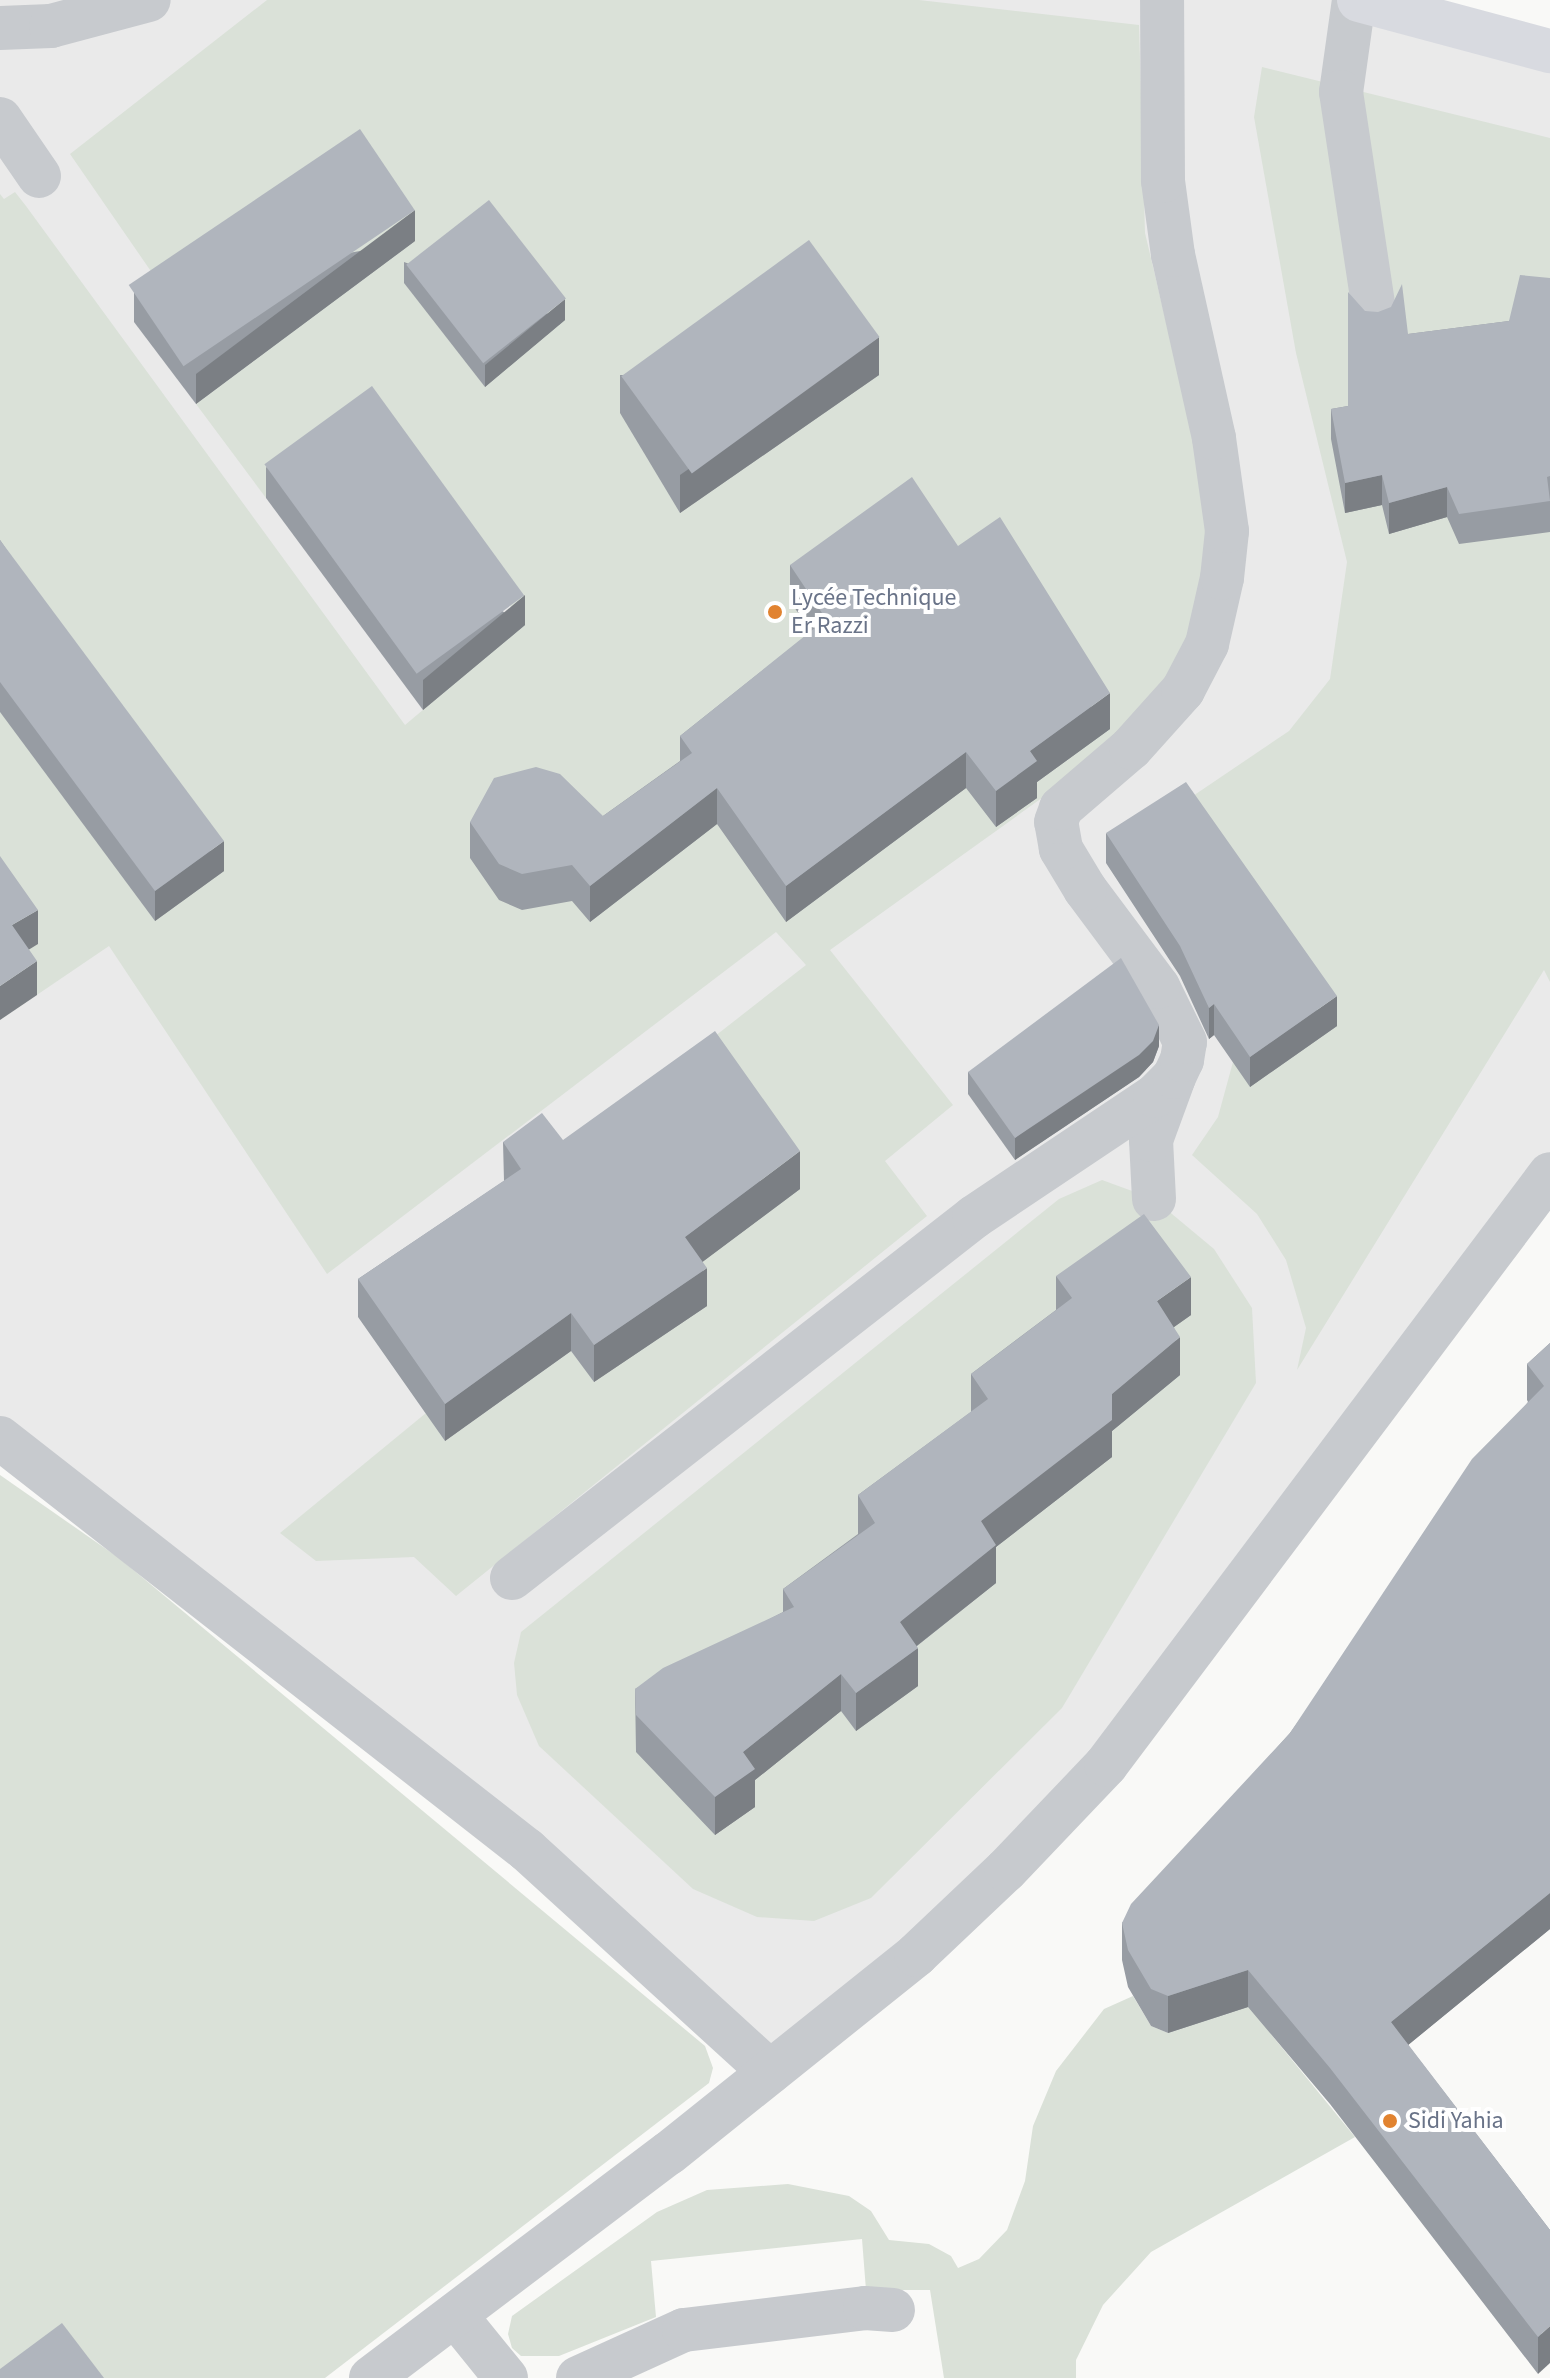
<!DOCTYPE html>
<meta charset="utf-8">
<style>
body{margin:0}
#map{position:relative;width:1550px;height:2378px;overflow:hidden;background:#f9f9f7;font-family:"Source Sans 3",sans-serif}
div>[style]{position:absolute}
[style*='--x']{left:calc(var(--x)*1px);top:calc(var(--y)*1px);width:calc(var(--w)*1px);rotate:calc(var(--a)*1deg)}
.built>*{inset:0;background:#eaeaea}
.green>*{inset:0;background:#dae1d8}
.street>*{height:44px;margin:-22px;padding:0 22px;transform-origin:22px;border-radius:22px;background:#c7cace}
.secondary>*{height:44px;margin:-22px;padding:0 22px;transform-origin:22px;border-radius:22px;background:#d8dae0}
.wall>*{inset:0;background:#979ca3}
.shaded-wall>*{inset:0;background:#7b7f84}
.building>*{inset:0;background:#b0b5bd;transform-origin:0 0}
.dots>*{width:22px;height:22px;translate:-50% -50%;box-sizing:border-box;border:4px solid #fff;border-radius:50%}
span{translate:-50% -50%;white-space:nowrap;text-align:center;line-height:1.15;-webkit-text-stroke:8px #fff;paint-order:stroke}
.poi-label{font-size:24px;color:#697388}
.left{translate:0 -50%;text-align:left}
</style>
<div id="map">
<div class="built">
<div style="clip-path:polygon(0 0,1359px 0,1550px 51px,1550px 1174px,1106px 1765px,770px 2072px,0 1438px)"></div>
</div>
<div class="green">
<div style="clip-path:polygon(267px 0,919px 0,1139px 25px,1145px 233px,1207px 495px,1208px 579px,1184px 659px,1132px 720px,1074px 775px,830px 950px,953px 1105px,885px 1161px,927px 1216px,456px 1596px,414px 1557px,316px 1561px,280px 1533px,426px 1413px,445px 1441px,571px 1351px,595px 1382px,685px 1275px,701px 1047px,806px 965px,776px 932px,327px 1274px,109px 946px,0 1020px,0 194px,4px 199px,15px 192px,26px 206px,405px 725px,524px 625px,372px 417px,266px 498px,196px 404px,415px 240px,168px 296px,70px 154px)"></div>
<div style="clip-path:polygon(1262px 67px,1550px 138px,1550px 982px,1544px 970px,1297px 1370px,1306px 1328px,1286px 1260px,1257px 1214px,1192px 1155px,1218px 1117px,1233px 1062px,1184px 802px,1289px 731px,1330px 679px,1347px 562px,1296px 353px,1254px 117px)"></div>
<div style="clip-path:polygon(1102px 1180px,1154px 1199px,1214px 1249px,1252px 1308px,1256px 1383px,1062px 1708px,871px 1898px,814px 1921px,757px 1917px,693px 1889px,539px 1746px,517px 1695px,514px 1663px,521px 1632px,1059px 1199px)"></div>
<div style="clip-path:polygon(0 1475px,119px 1558px,705px 2046px,713px 2068px,709px 2083px,325px 2378px,0 2378px)"></div>
<div style="clip-path:polygon(1313px 1958px,1270px 2033px,1355px 2137px,1151px 2252px,1103px 2305px,1076px 2360px,1076px 2378px,944px 2378px,930px 2290px,866px 2290px,862px 2239px,651px 2261px,656px 2317px,559px 2356px,521px 2356px,512px 2348px,508px 2334px,512px 2316px,657px 2212px,707px 2190px,788px 2184px,849px 2196px,871px 2211px,889px 2240px,929px 2244px,951px 2256px,958px 2268px,979px 2259px,1007px 2230px,1025px 2181px,1033px 2126px,1056px 2071px,1104px 2009px,1133px 1996px,1151px 2026px,1168px 2033px,1244px 2008px)"></div>
</div>
<div class="street">
<div style="--x:1354;--y:0;--w:93;--a:98"></div>
<div style="--x:1341;--y:92;--w:229;--a:81.4"></div>
<div style="--x:0;--y:28;--w:51;--a:-2.2"></div>
<div style="--x:51;--y:26;--w:101;--a:-14.9"></div>
<div style="--x:0;--y:119;--w:69;--a:55.6"></div>
<div style="--x:1154;--y:1199;--w:59;--a:-92.9"></div>
<div style="--x:1151;--y:1140;--w:64;--a:-69.9"></div>
<div style="--x:0;--y:1438;--w:669;--a:38.02"></div>
<div style="--x:527;--y:1850;--w:329;--a:42.4"></div>
<div style="--x:512;--y:1578;--w:586;--a:-38"></div>
<div style="--x:974;--y:1217;--w:218;--a:-33.8"></div>
<div style="--x:1155;--y:1096;--w:27;--a:-45"></div>
<div style="--x:1174;--y:1077;--w:19;--a:-65"></div>
<div style="--x:1182;--y:1060;--w:18;--a:-81"></div>
<div style="--x:1185;--y:1042;--w:61;--a:-116.1"></div>
<div style="--x:1158;--y:987;--w:122;--a:-126.7"></div>
<div style="--x:1085;--y:889;--w:47;--a:-121"></div>
<div style="--x:1061;--y:849;--w:27;--a:-100"></div>
<div style="--x:1056;--y:822;--w:15;--a:-70"></div>
<div style="--x:1061;--y:808;--w:92;--a:-40.6"></div>
<div style="--x:1131;--y:748;--w:78;--a:-48.1"></div>
<div style="--x:1183;--y:690;--w:52;--a:-62.4"></div>
<div style="--x:1207;--y:644;--w:68;--a:-77.2"></div>
<div style="--x:1222;--y:578;--w:47;--a:-83.9"></div>
<div style="--x:1227;--y:531;--w:94;--a:-98"></div>
<div style="--x:1214;--y:438;--w:188;--a:-102.6"></div>
<div style="--x:1173;--y:255;--w:75;--a:-97.7"></div>
<div style="--x:1163;--y:181;--w:181;--a:-90.3"></div>
<div style="--x:455;--y:2315;--w:81;--a:51"></div>
<div style="--x:371;--y:2378;--w:373;--a:-37.1"></div>
<div style="--x:669;--y:2153;--w:317;--a:-38.7"></div>
<div style="--x:916;--y:1955;--w:124;--a:-43.4"></div>
<div style="--x:1006;--y:1870;--w:145;--a:-46.4"></div>
<div style="--x:1106;--y:1765;--w:739;--a:-53.08"></div>
<div style="--x:578;--y:2378;--w:116;--a:-24.4"></div>
<div style="--x:684;--y:2330;--w:182;--a:-6.9"></div>
<div style="--x:865;--y:2308;--w:28;--a:4"></div>
</div>
<div class="secondary">
<div style="--x:1359;--y:0;--w:198;--a:15"></div>
</div>
<div class="wall">
<div style="clip-path:polygon(415px 241px,196px 404px,134px 322px,134px 292px)"></div>
<div style="clip-path:polygon(404px 262px,565px 320px,485px 387px,404px 283px)"></div>
<div style="clip-path:polygon(1550px 278px,1550px 532px,1459px 544px,1447px 517px,1389px 534px,1382px 505px,1345px 513px,1331px 439px,1331px 409px,1348px 406px,1365px 311px,1408px 334px,1509px 321px)"></div>
<div style="clip-path:polygon(620px 375px,879px 375px,680px 513px,620px 413px)"></div>
<div style="clip-path:polygon(266px 467px,525px 625px,423px 710px,266px 498px)"></div>
<div style="clip-path:polygon(0 540px,224px 871px,155px 921px,0 712px)"></div>
<div style="clip-path:polygon(958px 546px,1110px 729px,1037px 782px,1037px 798px,996px 827px,966px 788px,786px 922px,717px 824px,590px 922px,572px 901px,522px 910px,499px 900px,470px 858px,470px 822px,603px 816px,680px 761px,680px 736px,811px 632px,790px 601px,790px 565px)"></div>
<div style="clip-path:polygon(1106px 833px,1337px 1026px,1250px 1087px,1214px 1035px,1209px 1039px,1180px 976px,1106px 863px)"></div>
<div style="clip-path:polygon(1159px 1046px,1153px 1062px,1139px 1077px,1015px 1160px,968px 1094px,968px 1072px)"></div>
<div style="clip-path:polygon(563px 1140px,800px 1189px,702px 1262px,707px 1306px,594px 1382px,571px 1351px,445px 1441px,358px 1317px,358px 1279px,504px 1181px,503px 1142px)"></div>
<div style="clip-path:polygon(1056px 1276px,1191px 1315px,1174px 1327px,1180px 1375px,1112px 1431px,1112px 1457px,996px 1547px,996px 1583px,917px 1646px,918px 1686px,856px 1731px,841px 1711px,755px 1780px,755px 1807px,715px 1835px,636px 1752px,635px 1689px,783px 1612px,783px 1589px,858px 1534px,858px 1495px,971px 1412px,971px 1374px,1056px 1310px)"></div>
<div style="clip-path:polygon(1550px 1343px,1550px 1929px,1408px 2045px,1550px 2230px,1538px 2374px,1330px 2104px,1248px 2007px,1168px 2033px,1151px 2026px,1128px 1987px,1122px 1960px,1122px 1923px,1290px 1733px,1528px 1402px,1527px 1400px,1527px 1364px)"></div>
</div>
<div class="shaded-wall">
<div style="clip-path:polygon(415px 210px,415px 241px,196px 404px,196px 374px)"></div>
<div style="clip-path:polygon(565px 299px,565px 320px,485px 387px,485px 365px)"></div>
<div style="clip-path:polygon(879px 337px,879px 375px,680px 513px,680px 475px)"></div>
<div style="clip-path:polygon(1382px 475px,1382px 505px,1345px 513px,1345px 483px)"></div>
<div style="clip-path:polygon(1447px 487px,1447px 517px,1389px 534px,1389px 503px)"></div>
<div style="clip-path:polygon(525px 595px,525px 625px,423px 710px,423px 680px)"></div>
<div style="clip-path:polygon(1110px 693px,1110px 729px,1037px 782px,1037px 798px,996px 827px,996px 791px,1030px 751px)"></div>
<div style="clip-path:polygon(966px 752px,966px 788px,786px 922px,786px 886px)"></div>
<div style="clip-path:polygon(717px 788px,717px 824px,590px 922px,590px 886px)"></div>
<div style="clip-path:polygon(224px 841px,224px 871px,155px 921px,155px 891px)"></div>
<div style="clip-path:polygon(38px 910px,38px 944px,12px 960px,12px 925px)"></div>
<div style="clip-path:polygon(37px 961px,37px 995px,0 1020px,0 986px)"></div>
<div style="clip-path:polygon(1337px 996px,1337px 1026px,1250px 1087px,1250px 1057px)"></div>
<div style="clip-path:polygon(1214px 1004px,1214px 1035px,1209px 1039px,1209px 1008px)"></div>
<div style="clip-path:polygon(1159px 1025px,1159px 1046px,1153px 1062px,1139px 1077px,1015px 1160px,1015px 1138px)"></div>
<div style="clip-path:polygon(800px 1151px,800px 1189px,685px 1275px,685px 1237px)"></div>
<div style="clip-path:polygon(707px 1268px,707px 1306px,594px 1382px,594px 1345px)"></div>
<div style="clip-path:polygon(1191px 1277px,1191px 1315px,1157px 1339px,1157px 1301px)"></div>
<div style="clip-path:polygon(571px 1313px,571px 1351px,445px 1441px,445px 1404px)"></div>
<div style="clip-path:polygon(1180px 1337px,1180px 1375px,1112px 1431px,1112px 1457px,996px 1547px,996px 1583px,900px 1659px,900px 1622px,981px 1521px,1112px 1394px)"></div>
<div style="clip-path:polygon(918px 1648px,918px 1686px,856px 1731px,856px 1693px)"></div>
<div style="clip-path:polygon(841px 1674px,841px 1711px,755px 1780px,755px 1807px,715px 1835px,715px 1797px,743px 1752px)"></div>
<div style="clip-path:polygon(1550px 1893px,1550px 1929px,1391px 2059px,1391px 2022px)"></div>
<div style="clip-path:polygon(1248px 1970px,1248px 2007px,1168px 2033px,1168px 1996px)"></div>
<div style="clip-path:polygon(1550px 2326px,1550px 2363px,1538px 2374px,1538px 2337px)"></div>
</div>
<div class="building">
<div style="left:360px;top:129px;width:98px;height:279px;rotate:56deg"></div>
<div style="left:489px;top:200px;width:125px;height:105px;rotate:52deg"></div>
<div style="left:809px;top:240px;width:120px;height:232px;rotate:54deg"></div>
<div style="clip-path:polygon(1520px 275px,1550px 278px,1550px 476px,1547px 477px,1550px 501px,1459px 514px,1447px 487px,1389px 503px,1382px 475px,1345px 483px,1331px 409px,1348px 406px,1348px 292px,1365px 311px,1378px 312px,1391px 307px,1402px 284px,1408px 334px,1509px 321px)"></div>
<div style="left:372px;top:386px;width:259px;height:133px;rotate:54deg"></div>
<div style="clip-path:polygon(912px 477px,958px 546px,1000px 517px,1110px 693px,1030px 751px,1037px 761px,996px 791px,966px 752px,786px 886px,717px 788px,590px 886px,572px 865px,522px 874px,499px 864px,470px 822px,494px 778px,536px 767px,560px 774px,603px 816px,692px 753px,680px 736px,826px 619px,790px 565px)"></div>
<div style="clip-path:polygon(0 540px,224px 841px,155px 891px,0 682px)"></div>
<div style="clip-path:polygon(1186px 782px,1337px 996px,1250px 1057px,1214px 1004px,1209px 1008px,1180px 946px,1106px 833px)"></div>
<div style="clip-path:polygon(0 856px,38px 910px,12px 925px,37px 961px,0 986px)"></div>
<div style="clip-path:polygon(1121px 958px,1159px 1025px,1153px 1041px,1139px 1055px,1015px 1138px,968px 1072px)"></div>
<div style="clip-path:polygon(715px 1031px,800px 1151px,685px 1237px,707px 1268px,594px 1345px,571px 1313px,445px 1404px,358px 1279px,521px 1169px,503px 1142px,542px 1113px,563px 1140px)"></div>
<div style="clip-path:polygon(1144px 1214px,1191px 1277px,1157px 1301px,1180px 1337px,1112px 1394px,1112px 1420px,981px 1521px,996px 1545px,900px 1622px,918px 1648px,856px 1693px,841px 1674px,743px 1752px,755px 1769px,715px 1797px,636px 1715px,635px 1689px,663px 1668px,794px 1607px,783px 1589px,875px 1523px,858px 1495px,988px 1399px,971px 1374px,1072px 1298px,1056px 1276px)"></div>
<div style="clip-path:polygon(1550px 1343px,1550px 1893px,1391px 2022px,1550px 2230px,1550px 2326px,1538px 2337px,1330px 2068px,1248px 1970px,1168px 1996px,1151px 1989px,1128px 1950px,1122px 1923px,1131px 1904px,1290px 1733px,1472px 1459px,1544px 1386px,1527px 1364px)"></div>
<div style="clip-path:polygon(62px 2323px,104px 2378px,0 2378px,0 2369px)"></div>
</div>
<div class="dots">
<div style="left:775px;top:612px;background:#e18330"></div>
<div style="left:1390px;top:2121px;background:#e18330"></div>
</div>
<div class="poi-label">
<span class="left" style="left:791px;top:612px">Lycée Technique<br>Er Razzi</span>
<span class="left" style="left:1408px;top:2121px">Sidi Yahia</span>
</div>
</div>
